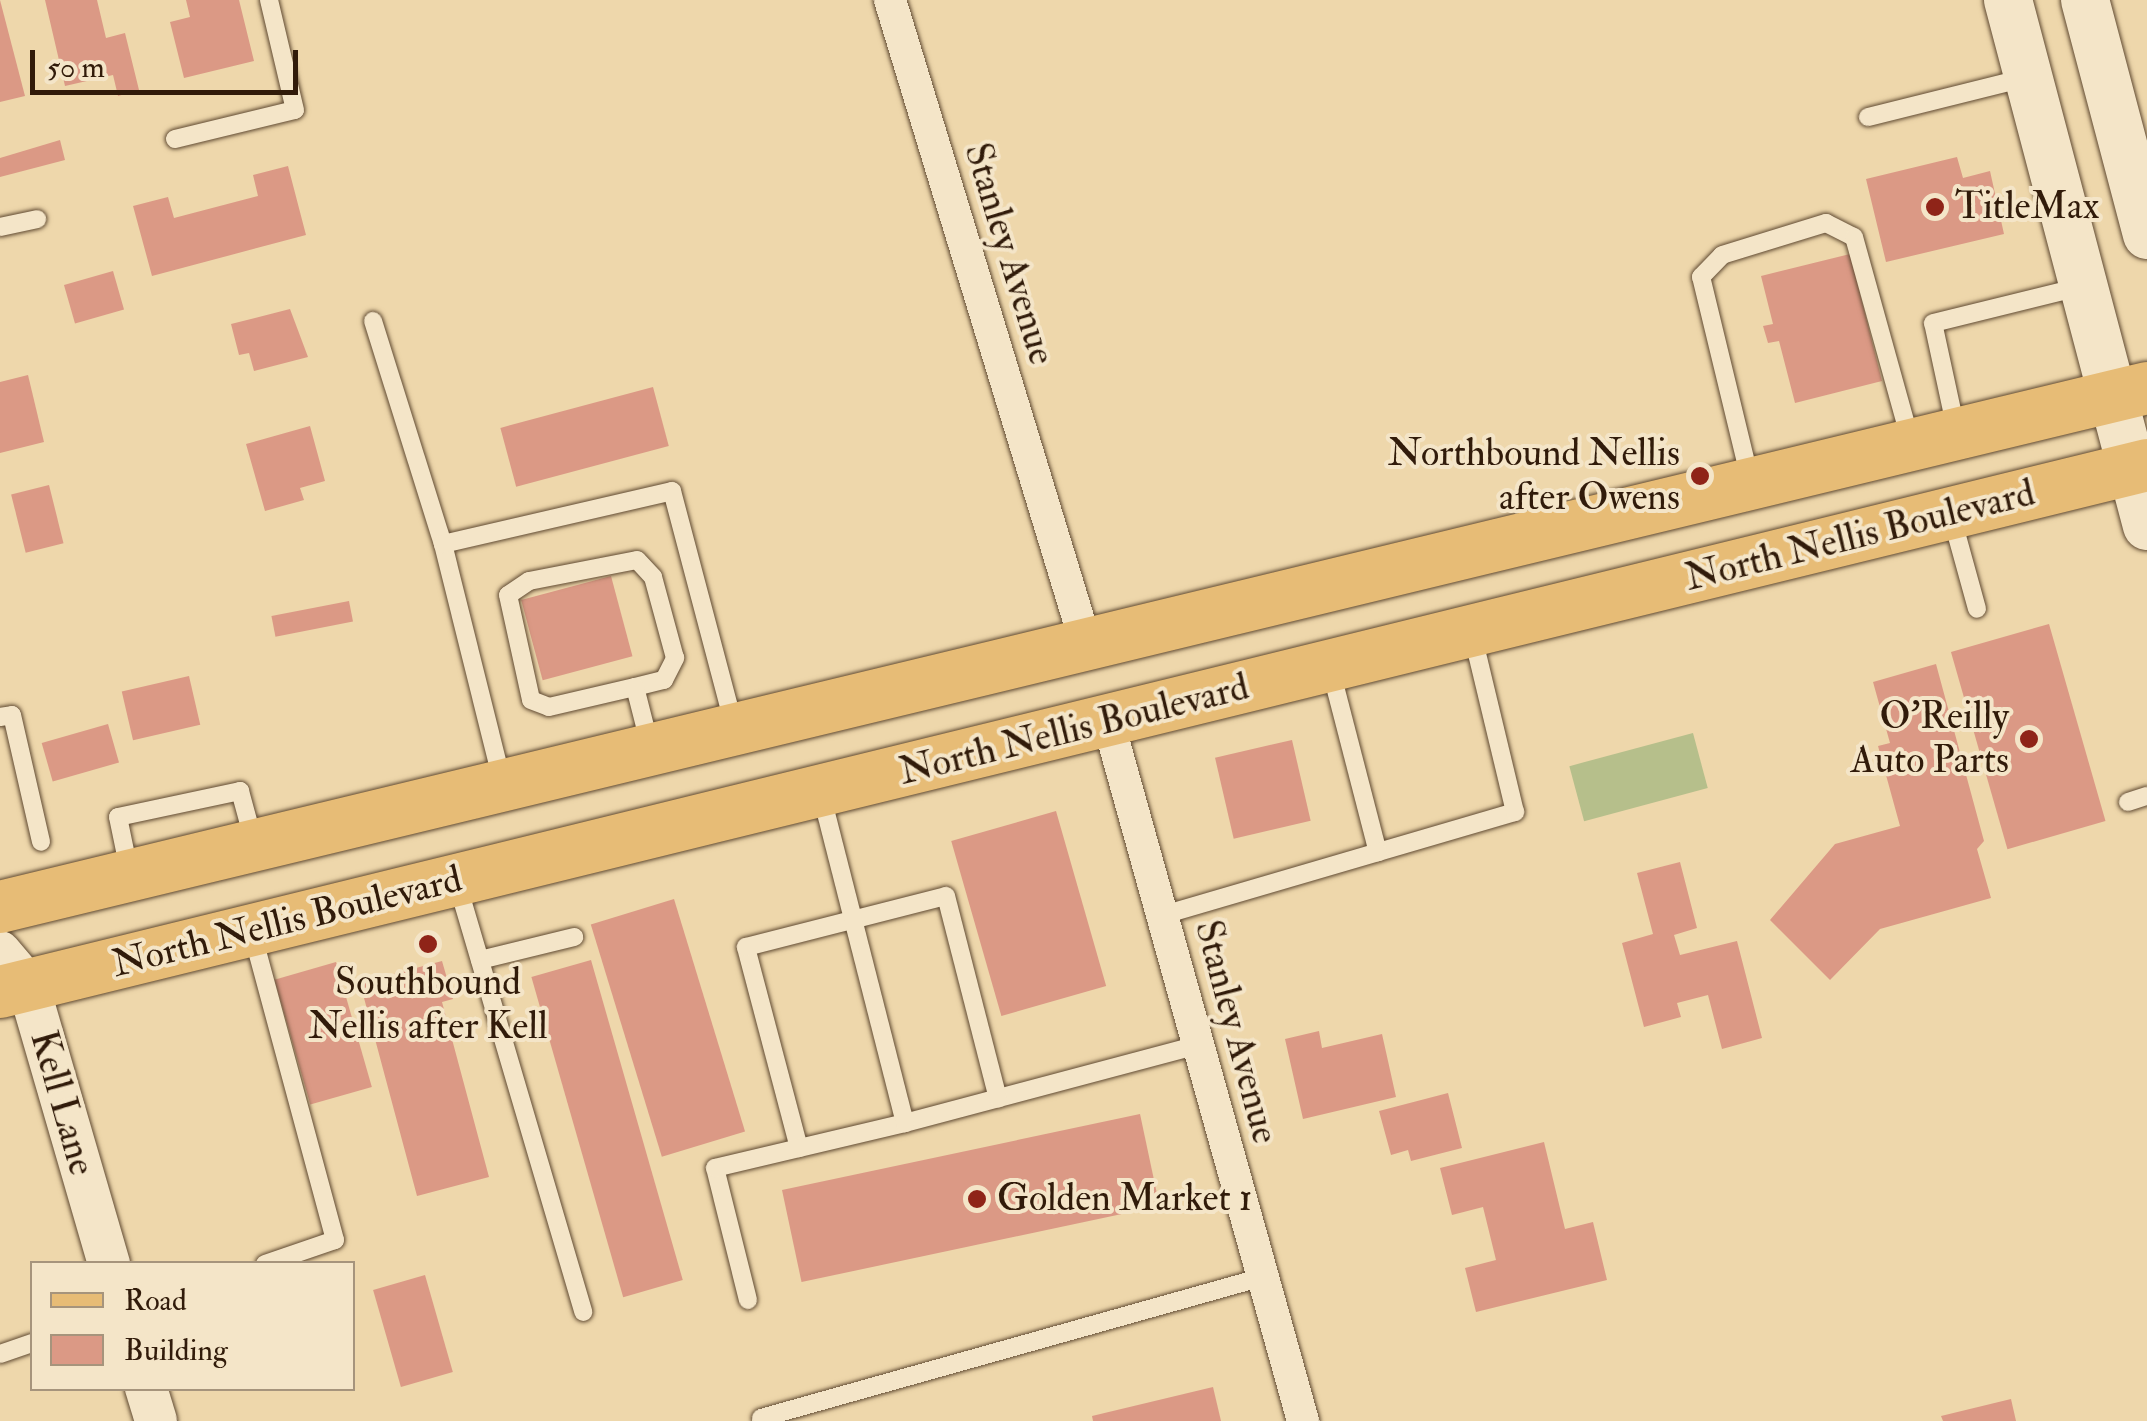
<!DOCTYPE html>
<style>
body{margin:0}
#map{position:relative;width:2147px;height:1421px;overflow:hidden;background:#eed7ab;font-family:"IM FELL Double Pica",serif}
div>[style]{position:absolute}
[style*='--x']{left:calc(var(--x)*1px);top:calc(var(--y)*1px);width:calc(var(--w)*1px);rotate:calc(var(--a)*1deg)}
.green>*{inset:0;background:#b6bf8b;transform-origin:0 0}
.building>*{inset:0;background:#db9985;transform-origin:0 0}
.roads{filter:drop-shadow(0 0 2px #604a32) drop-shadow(0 0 2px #604a32)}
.service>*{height:18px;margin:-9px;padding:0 9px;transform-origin:9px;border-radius:9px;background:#f4e5c8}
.minor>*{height:32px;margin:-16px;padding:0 16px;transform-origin:16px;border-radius:16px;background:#f4e5c8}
.tertiary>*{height:42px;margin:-21px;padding:0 21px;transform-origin:21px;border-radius:21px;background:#f4e5c8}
.secondary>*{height:48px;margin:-24px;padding:0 24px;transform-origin:24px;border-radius:24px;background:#f4e5c8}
.primary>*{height:52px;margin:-26px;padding:0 26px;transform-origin:26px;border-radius:26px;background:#e7bc76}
.dots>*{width:28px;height:28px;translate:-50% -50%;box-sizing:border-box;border:5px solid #f4e5c8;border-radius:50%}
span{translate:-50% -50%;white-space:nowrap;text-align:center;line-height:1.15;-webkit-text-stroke:8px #f4e5c8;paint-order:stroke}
.poi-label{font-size:38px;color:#311b0a}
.left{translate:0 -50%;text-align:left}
.right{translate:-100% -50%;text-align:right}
.street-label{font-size:38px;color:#311b0a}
.legend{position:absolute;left:30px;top:1261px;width:325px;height:130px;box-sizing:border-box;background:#f4e5c8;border:2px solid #a6947c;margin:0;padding:12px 18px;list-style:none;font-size:30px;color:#311b0a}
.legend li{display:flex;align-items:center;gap:20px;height:50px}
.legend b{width:50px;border:2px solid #a6947c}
.scale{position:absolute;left:30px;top:50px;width:268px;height:45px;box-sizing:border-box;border:5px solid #311b0a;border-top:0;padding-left:12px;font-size:30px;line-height:35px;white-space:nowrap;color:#311b0a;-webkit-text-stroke:8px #f4e5c8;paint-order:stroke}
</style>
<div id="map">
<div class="green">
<div style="left:1693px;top:733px;width:57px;height:128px;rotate:75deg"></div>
</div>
<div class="building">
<div style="clip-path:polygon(0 0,25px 96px,0 102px)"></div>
<div style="clip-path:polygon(45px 0,97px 0,106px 38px,125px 33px,139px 90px,118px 96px,113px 75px,65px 86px)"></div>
<div style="clip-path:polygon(186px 0,239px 0,254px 61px,184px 78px,170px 22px,190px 17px)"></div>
<div style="clip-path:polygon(60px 140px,65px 160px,0 177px,0 158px)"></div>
<div style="clip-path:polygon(1957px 157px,1963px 178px,1990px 171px,2004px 234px,1886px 262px,1866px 179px)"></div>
<div style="clip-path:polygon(288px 166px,306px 235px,152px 276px,133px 206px,168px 197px,174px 218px,258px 196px,253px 175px)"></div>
<div style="clip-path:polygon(1850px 254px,1882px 381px,1795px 403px,1779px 341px,1768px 343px,1763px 326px,1773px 324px,1761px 276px)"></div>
<div style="left:113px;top:271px;width:40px;height:51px;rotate:74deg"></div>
<div style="clip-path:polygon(290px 309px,308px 357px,254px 371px,249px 353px,239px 355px,231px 324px)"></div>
<div style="clip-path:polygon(28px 375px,44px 442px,0 453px,0 382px)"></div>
<div style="left:653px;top:387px;width:61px;height:158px;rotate:75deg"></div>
<div style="clip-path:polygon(310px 426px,325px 481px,300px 488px,304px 500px,265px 511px,246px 444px)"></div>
<div style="left:49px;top:485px;width:60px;height:39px;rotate:76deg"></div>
<div style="left:611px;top:576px;width:83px;height:93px;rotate:75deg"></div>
<div style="left:349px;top:601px;width:21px;height:79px;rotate:79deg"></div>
<div style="left:2049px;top:624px;width:205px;height:102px;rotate:74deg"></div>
<div style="clip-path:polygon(1936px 664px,1984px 841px,1977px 849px,1991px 898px,1880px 929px,1830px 980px,1770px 920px,1835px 844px,1900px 826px,1878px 746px,1890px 743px,1873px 682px)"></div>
<div style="left:189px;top:676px;width:50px;height:69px;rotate:77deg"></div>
<div style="left:108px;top:724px;width:40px;height:69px;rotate:74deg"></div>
<div style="left:1292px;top:740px;width:83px;height:79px;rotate:77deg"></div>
<div style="left:1056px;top:811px;width:182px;height:109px;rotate:74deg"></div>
<div style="clip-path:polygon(1680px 862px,1697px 928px,1674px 935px,1680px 955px,1737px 941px,1762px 1038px,1722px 1049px,1708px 995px,1677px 1003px,1681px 1017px,1644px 1027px,1622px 943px,1653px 934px,1637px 873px)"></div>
<div style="left:674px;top:899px;width:243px;height:87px;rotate:73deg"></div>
<div style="left:591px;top:960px;width:333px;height:62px;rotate:74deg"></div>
<div style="clip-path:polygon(442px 961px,453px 999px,442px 1002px,489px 1177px,417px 1196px,360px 983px)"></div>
<div style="left:336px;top:962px;width:130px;height:64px;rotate:74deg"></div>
<div style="clip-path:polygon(1319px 1031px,1322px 1048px,1382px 1034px,1396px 1097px,1303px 1119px,1285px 1039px)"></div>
<div style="clip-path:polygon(1448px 1093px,1462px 1148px,1411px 1161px,1408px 1150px,1391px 1155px,1379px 1111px)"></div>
<div style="left:1140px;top:1114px;width:94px;height:366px;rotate:78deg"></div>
<div style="clip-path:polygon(1544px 1142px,1565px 1229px,1593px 1222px,1607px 1280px,1476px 1312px,1465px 1268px,1496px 1260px,1483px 1207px,1452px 1215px,1440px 1168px)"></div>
<div style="left:425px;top:1275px;width:101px;height:54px;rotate:74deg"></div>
<div style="clip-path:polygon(1213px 1387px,1221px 1421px,1093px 1421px,1092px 1416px)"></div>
<div style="clip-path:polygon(2011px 1399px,2016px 1421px,1943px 1421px,1941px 1416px)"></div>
</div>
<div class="roads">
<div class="service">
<div style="--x:1868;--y:117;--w:165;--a:-14"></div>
<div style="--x:175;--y:139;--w:123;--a:-13.6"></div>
<div style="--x:295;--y:110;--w:113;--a:-103.3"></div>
<div style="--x:0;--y:227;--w:38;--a:-12"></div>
<div style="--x:373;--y:321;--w:234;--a:72.6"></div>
<div style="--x:443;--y:544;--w:244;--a:76"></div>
<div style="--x:1956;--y:429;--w:108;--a:-102.2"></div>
<div style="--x:1933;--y:323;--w:155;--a:-13.8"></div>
<div style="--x:1750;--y:479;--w:208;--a:-103.6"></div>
<div style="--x:1701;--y:277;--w:30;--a:-46"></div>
<div style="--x:1722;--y:255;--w:109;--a:-17.1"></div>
<div style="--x:1826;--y:223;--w:31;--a:27"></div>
<div style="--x:1854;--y:237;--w:214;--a:74.5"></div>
<div style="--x:1952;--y:518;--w:94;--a:74.6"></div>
<div style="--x:443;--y:544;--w:235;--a:-13"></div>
<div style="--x:672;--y:491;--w:242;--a:75.2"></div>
<div style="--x:1330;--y:667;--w:191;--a:75.5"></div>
<div style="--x:1378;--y:852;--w:143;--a:-16.3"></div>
<div style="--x:1515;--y:812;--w:180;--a:-103.5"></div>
<div style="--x:635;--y:687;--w:30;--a:-14"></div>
<div style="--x:664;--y:680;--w:25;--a:-63"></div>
<div style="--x:675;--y:658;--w:84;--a:-105.2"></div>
<div style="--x:653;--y:577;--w:23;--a:-133"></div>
<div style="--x:637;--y:560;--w:110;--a:169"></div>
<div style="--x:529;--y:581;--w:25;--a:146"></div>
<div style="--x:508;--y:595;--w:107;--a:77.6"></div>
<div style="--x:531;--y:700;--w:19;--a:21"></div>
<div style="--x:549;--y:707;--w:88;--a:-13.1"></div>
<div style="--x:635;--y:687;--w:61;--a:75.7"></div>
<div style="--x:0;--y:717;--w:12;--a:-9"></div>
<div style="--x:12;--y:715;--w:130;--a:77.1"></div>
<div style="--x:2128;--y:802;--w:20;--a:-18"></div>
<div style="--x:129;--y:870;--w:54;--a:-101.7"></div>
<div style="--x:118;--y:817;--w:125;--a:-12"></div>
<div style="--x:240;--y:791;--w:50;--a:74.8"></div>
<div style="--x:458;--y:886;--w:444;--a:73.6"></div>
<div style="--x:1163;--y:915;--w:224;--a:-16.3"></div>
<div style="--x:253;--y:936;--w:315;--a:74.9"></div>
<div style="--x:335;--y:1240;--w:74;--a:161.1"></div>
<div style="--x:480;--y:960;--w:97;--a:-13.7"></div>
<div style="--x:905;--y:1123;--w:304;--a:-14.9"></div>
<div style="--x:799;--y:1148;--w:208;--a:-104.8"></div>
<div style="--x:746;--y:947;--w:206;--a:-14.3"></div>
<div style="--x:946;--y:896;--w:209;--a:75.6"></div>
<div style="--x:748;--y:1300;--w:136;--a:-104"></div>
<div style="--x:715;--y:1168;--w:195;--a:-13.3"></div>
<div style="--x:905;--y:1123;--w:336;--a:-104.3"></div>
<div style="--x:0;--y:1354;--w:34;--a:-19"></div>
<div style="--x:761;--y:1418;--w:521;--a:-15.69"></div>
</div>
<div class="minor">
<div style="--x:890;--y:0;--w:676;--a:73.07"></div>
<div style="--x:1108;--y:721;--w:727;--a:74.43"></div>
</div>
<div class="tertiary">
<div style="--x:0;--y:952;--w:43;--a:49.7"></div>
<div style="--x:28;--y:985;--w:291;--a:73.8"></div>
<div style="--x:146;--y:1388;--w:34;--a:73"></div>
</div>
<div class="secondary">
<div style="--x:2008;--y:0;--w:544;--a:75.2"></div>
<div style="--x:2085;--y:0;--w:243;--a:75.2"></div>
</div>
<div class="primary">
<div style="--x:0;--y:907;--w:2209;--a:-13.59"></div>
<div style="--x:0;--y:992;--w:2211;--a:-13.79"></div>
</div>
</div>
<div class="dots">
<div style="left:1935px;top:207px;background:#8f2418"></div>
<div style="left:1700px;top:476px;background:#8f2418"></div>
<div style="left:2029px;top:739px;background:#8f2418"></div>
<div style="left:428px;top:944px;background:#8f2418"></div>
<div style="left:977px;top:1199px;background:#8f2418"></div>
</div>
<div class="poi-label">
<span class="left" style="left:1955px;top:207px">TitleMax</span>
<span class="right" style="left:1680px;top:476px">Northbound Nellis<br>after Owens</span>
<span class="right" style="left:2009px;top:739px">O'Reilly<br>Auto Parts</span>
<span style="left:428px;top:1005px">Southbound<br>Nellis after Kell</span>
<span class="left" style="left:997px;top:1199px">Golden Market 1</span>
</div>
<div class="street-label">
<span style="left:1009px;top:254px;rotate:73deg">Stanley Avenue</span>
<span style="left:1860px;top:536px;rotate:-14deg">North Nellis Boulevard</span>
<span style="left:1074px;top:730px;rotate:-14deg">North Nellis Boulevard</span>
<span style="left:287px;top:922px;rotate:-14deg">North Nellis Boulevard</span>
<span style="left:1236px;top:1032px;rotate:75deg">Stanley Avenue</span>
<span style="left:62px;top:1103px;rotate:74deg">Kell Lane</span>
</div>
<ul class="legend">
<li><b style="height:12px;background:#e7bc76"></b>Road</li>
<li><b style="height:28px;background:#db9985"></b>Building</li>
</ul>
<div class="scale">50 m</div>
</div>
